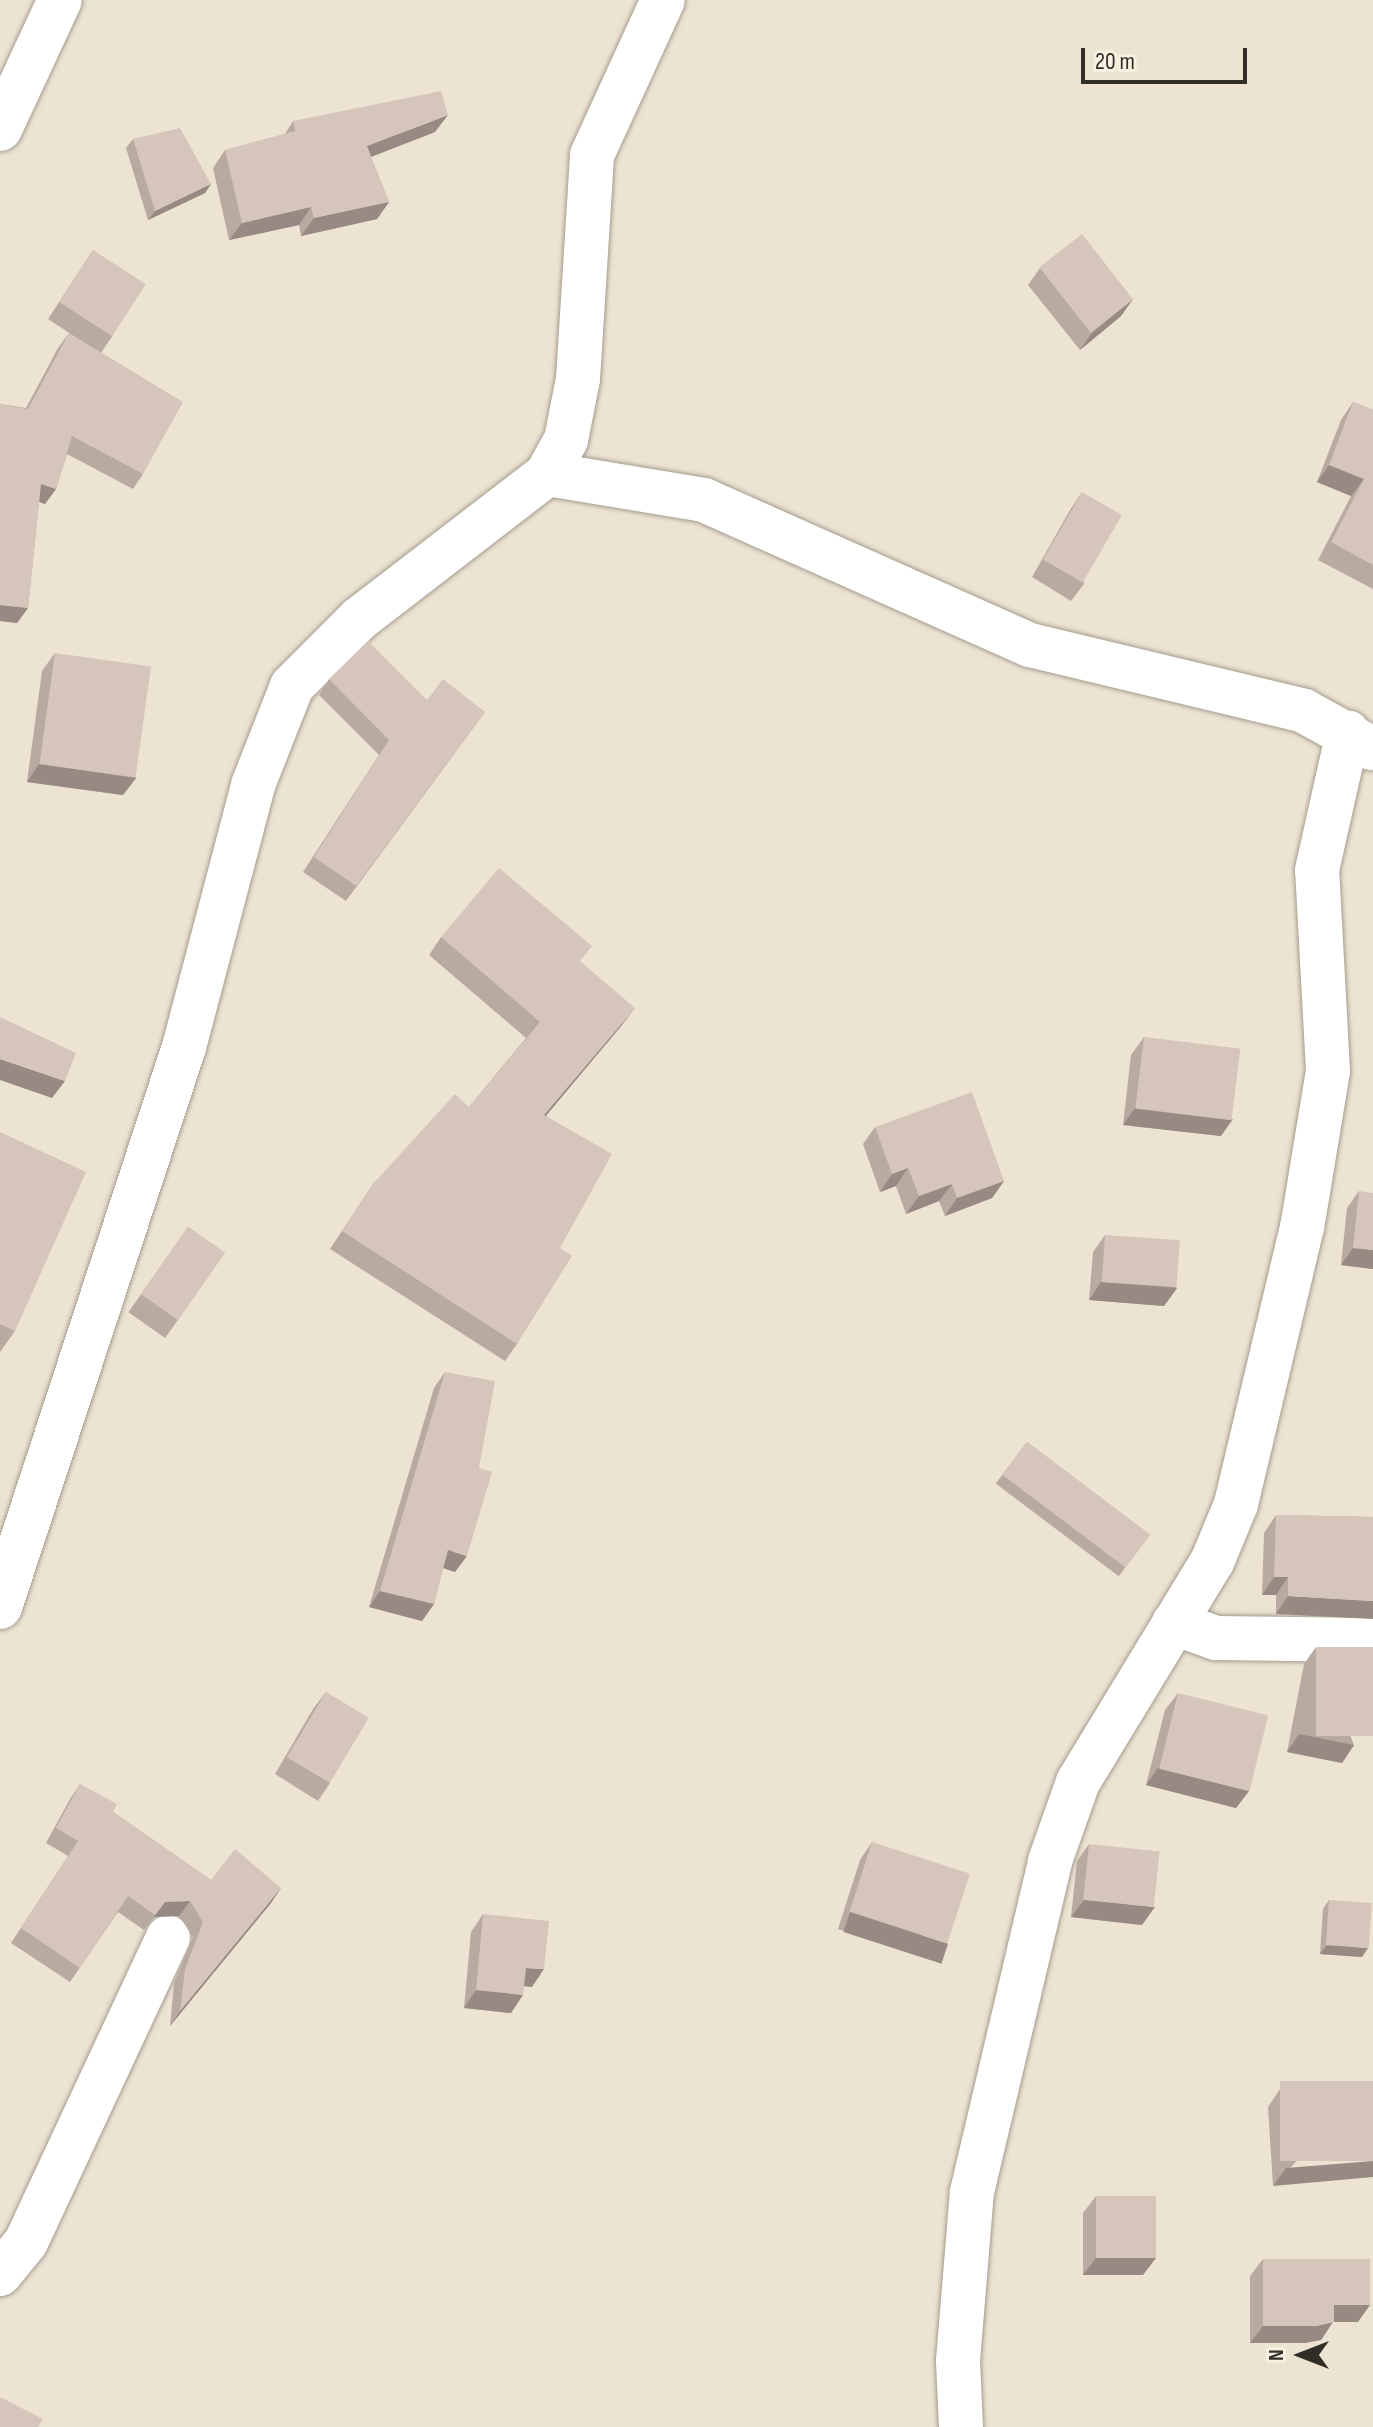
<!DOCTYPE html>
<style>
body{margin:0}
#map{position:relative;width:1373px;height:2427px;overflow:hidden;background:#ece3d3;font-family:"Sofia Sans Condensed",sans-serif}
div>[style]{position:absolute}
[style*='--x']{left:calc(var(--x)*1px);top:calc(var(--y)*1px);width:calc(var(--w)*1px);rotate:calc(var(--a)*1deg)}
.roads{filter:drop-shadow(0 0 2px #a59c8d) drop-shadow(0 0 2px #a59c8d)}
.minor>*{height:44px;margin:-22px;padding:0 22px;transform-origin:22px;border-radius:22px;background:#fff}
.wall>*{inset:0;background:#b8a9a1;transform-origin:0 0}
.shaded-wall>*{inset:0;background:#968a83;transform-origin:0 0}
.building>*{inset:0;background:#d6c5bb;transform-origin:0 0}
span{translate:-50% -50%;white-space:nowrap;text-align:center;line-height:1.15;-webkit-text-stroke:8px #f9f0e0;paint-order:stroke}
.north{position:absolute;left:1261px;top:2315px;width:80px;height:80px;-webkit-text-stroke:6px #f9f0e0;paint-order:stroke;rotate:270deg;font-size:22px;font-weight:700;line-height:32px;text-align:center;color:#312d27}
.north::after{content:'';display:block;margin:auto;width:28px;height:36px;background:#312d27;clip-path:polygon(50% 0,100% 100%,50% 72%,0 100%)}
.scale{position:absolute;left:1081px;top:48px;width:166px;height:36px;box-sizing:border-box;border:4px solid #312d27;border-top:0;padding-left:10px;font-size:24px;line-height:28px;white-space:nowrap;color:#312d27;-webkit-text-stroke:6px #f9f0e0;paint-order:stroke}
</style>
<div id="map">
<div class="roads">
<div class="minor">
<div style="--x:0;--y:129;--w:142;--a:-65.1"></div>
<div style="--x:547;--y:474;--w:159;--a:9.4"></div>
<div style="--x:704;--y:500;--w:357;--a:24"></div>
<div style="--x:1030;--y:645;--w:282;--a:13.5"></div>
<div style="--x:1304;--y:711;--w:77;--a:28.9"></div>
<div style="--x:0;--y:1607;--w:589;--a:-71.81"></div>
<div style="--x:184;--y:1047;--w:271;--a:-75.2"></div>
<div style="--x:253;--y:785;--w:106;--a:-68.5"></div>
<div style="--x:292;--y:686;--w:95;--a:-45"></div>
<div style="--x:359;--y:619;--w:237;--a:-37.6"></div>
<div style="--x:547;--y:474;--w:39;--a:-61"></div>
<div style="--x:566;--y:440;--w:62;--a:-78.9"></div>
<div style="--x:578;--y:379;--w:224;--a:-86.4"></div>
<div style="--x:592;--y:155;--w:170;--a:-65.4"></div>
<div style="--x:1174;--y:1623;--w:45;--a:19.7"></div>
<div style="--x:1216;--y:1638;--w:157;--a:0.7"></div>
<div style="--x:0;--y:2274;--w:41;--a:-50.9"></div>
<div style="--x:26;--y:2242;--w:336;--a:-65"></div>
<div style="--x:961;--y:2427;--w:66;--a:-92.6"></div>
<div style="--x:958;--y:2361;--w:170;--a:-85.3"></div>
<div style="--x:972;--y:2192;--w:340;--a:-76.7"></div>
<div style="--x:1050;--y:1861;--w:84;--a:-70.5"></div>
<div style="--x:1078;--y:1782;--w:258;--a:-58.7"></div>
<div style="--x:1212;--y:1562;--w:63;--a:-67.5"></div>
<div style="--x:1236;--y:1504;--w:284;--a:-76.6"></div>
<div style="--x:1302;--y:1228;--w:159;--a:-80.6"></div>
<div style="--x:1328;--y:1071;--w:201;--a:-93.1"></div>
<div style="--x:1317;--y:870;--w:141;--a:-77.3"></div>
</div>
</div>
<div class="wall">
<div style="clip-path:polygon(293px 121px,435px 132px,371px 157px,389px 202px,377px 219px,301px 236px,299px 225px,229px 240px,213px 168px,225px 150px,285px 134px)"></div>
<div style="clip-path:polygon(133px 139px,211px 184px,205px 193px,148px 220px,126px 148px)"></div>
<div style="clip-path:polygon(93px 250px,113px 335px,101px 353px,143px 474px,133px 489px,67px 454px,56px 489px,45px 504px,39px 502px,28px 608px,17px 623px,0 621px,0 404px,26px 408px,58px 348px,69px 333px,86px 344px,48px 319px)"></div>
<div style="clip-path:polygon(1040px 268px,1133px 299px,1121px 316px,1080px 350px,1028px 285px)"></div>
<div style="clip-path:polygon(1353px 402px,1373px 410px,1373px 589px,1318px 560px,1351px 496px,1317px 482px,1341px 420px)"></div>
<div style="clip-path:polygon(1082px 492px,1084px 584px,1071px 601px,1032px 577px,1070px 510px)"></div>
<div style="clip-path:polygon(55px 653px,136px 778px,123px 795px,27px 782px,42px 671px)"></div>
<div style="clip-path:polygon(329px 679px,485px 712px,346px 901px,303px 872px,379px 755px,319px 695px)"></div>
<div style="clip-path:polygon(441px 937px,581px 962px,622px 1025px,546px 1116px,560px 1248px,517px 1344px,505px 1361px,330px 1249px,373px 1184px,469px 1107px,526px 1038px,429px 955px)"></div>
<div style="clip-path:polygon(1144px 1037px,1221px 1136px,1123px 1125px,1131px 1055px)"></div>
<div style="clip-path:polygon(875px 1127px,1004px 1181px,992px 1198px,945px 1216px,939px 1201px,906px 1214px,896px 1186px,880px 1192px,863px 1144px)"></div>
<div style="clip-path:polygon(0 1132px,15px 1331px,0 1352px)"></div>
<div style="clip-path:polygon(1359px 1191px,1373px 1269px,1341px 1265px,1347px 1208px)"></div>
<div style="left:188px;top:1227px;width:45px;height:104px;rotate:35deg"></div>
<div style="clip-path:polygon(1105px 1235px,1177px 1288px,1164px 1306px,1089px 1300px,1093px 1252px)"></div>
<div style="clip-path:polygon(445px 1372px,455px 1572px,443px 1568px,434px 1604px,422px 1621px,369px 1607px,434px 1388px)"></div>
<div style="left:1027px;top:1442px;width:154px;height:52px;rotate:37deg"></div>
<div style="clip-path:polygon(1276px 1515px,1373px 1517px,1276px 1614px,1276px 1595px,1262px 1595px,1264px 1533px)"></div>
<div style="clip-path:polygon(1316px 1647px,1354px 1745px,1342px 1763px,1287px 1752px,1304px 1664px)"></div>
<div style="clip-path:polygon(326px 1692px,330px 1783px,318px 1801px,275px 1774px,313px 1709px)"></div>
<div style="clip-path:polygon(1178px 1693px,1249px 1791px,1236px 1808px,1146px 1785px,1165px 1710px)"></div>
<div style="clip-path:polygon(80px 1784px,113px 1812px,211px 1880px,281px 1888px,271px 1903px,170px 2026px,174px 1983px,193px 1937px,179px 1916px,154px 1917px,144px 1930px,118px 1912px,70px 1982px,11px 1943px,68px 1856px,46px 1843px,70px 1799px)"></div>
<div style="clip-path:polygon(872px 1842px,936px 1960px,838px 1929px,860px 1860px)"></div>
<div style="clip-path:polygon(1089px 1844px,1142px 1925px,1071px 1917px,1077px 1861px)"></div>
<div style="clip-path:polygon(1329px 1900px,1362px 1957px,1320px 1954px,1323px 1909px)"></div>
<div style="clip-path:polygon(483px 1914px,532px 1987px,524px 1986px,511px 2013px,464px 2008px,471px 1932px)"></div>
<div style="clip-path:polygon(1373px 2081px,1273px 2186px,1268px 2107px,1280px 2089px)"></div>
<div style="clip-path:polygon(1096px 2196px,1143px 2275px,1083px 2275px,1083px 2213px)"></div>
<div style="clip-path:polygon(1263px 2259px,1358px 2322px,1333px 2322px,1321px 2340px,1305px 2343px,1250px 2343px,1250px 2276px)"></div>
</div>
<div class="shaded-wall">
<div style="clip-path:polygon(448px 115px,435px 132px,355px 163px,367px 146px)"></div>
<div style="clip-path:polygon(211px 184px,205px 193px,148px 220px,155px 211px)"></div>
<div style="clip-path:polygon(389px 202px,377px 219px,301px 236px,314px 218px)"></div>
<div style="clip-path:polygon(311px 207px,299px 225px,229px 240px,242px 223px)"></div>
<div style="clip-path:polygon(1133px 299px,1121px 316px,1080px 350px,1092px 333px)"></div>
<div style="clip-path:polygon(1329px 465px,1364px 479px,1351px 496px,1317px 482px)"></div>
<div style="clip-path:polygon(41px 484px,56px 489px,45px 504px,30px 499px)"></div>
<div style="clip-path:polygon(0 605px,28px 608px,17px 623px,0 621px)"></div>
<div style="clip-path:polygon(39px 764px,136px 778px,123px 795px,27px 782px)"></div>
<div style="clip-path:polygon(635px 1008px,622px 1025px,532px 1132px,544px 1115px)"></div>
<div style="clip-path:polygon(0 1059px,65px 1081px,52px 1098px,0 1080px)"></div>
<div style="clip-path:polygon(1135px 1108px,1233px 1119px,1221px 1136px,1123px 1125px)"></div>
<div style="clip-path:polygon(908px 1168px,896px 1186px,880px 1192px,892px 1174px)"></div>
<div style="clip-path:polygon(1004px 1181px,992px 1198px,945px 1216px,957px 1198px)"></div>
<div style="clip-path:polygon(952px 1184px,939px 1201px,906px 1214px,919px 1196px)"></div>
<div style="clip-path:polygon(1353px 1248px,1373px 1250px,1373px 1269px,1341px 1265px)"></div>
<div style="clip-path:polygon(1101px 1282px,1177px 1288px,1164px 1306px,1089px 1300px)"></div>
<div style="clip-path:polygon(448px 1550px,467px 1556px,455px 1572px,437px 1566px)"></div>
<div style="clip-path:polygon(1274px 1577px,1288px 1577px,1276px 1595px,1262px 1595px)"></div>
<div style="clip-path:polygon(380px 1591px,434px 1604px,422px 1621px,369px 1607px)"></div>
<div style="clip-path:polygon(1288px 1596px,1373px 1601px,1373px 1619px,1276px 1614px)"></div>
<div style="clip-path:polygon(1299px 1734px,1354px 1745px,1342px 1763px,1287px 1752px)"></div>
<div style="clip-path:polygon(1158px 1768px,1249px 1791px,1236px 1808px,1146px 1785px)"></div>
<div style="clip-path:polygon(281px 1888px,271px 1903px,170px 2026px,180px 2011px)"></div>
<div style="clip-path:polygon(1084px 1900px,1155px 1907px,1142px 1925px,1071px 1917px)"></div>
<div style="clip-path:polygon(190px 1901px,179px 1916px,154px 1917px,144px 1930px,165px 1902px)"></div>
<div style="left:850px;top:1912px;width:103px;height:21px;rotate:18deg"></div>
<div style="clip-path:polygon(1327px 1945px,1368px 1948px,1362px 1957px,1320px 1954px)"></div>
<div style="clip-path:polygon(526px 1968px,544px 1969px,532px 1987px,513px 1985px)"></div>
<div style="clip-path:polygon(476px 1990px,523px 1995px,511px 2013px,464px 2008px)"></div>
<div style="clip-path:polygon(1373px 2161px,1373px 2177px,1273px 2186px,1286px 2168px)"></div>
<div style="clip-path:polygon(1096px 2258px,1156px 2258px,1143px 2275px,1083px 2275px)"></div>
<div style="clip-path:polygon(1334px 2305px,1370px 2305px,1358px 2322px,1333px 2322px,1321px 2340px,1305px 2343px,1250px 2343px,1263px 2326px)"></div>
</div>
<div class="building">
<div style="clip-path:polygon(441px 91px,448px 115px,367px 146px,389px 202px,314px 218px,311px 207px,242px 223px,225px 150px,295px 131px,293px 121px)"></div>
<div style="clip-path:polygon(180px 128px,211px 184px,155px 211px,133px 139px)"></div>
<div style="left:1082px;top:234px;width:83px;height:54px;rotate:52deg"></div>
<div style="left:93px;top:250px;width:63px;height:62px;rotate:33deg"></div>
<div style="clip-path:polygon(69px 333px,183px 402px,143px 474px,72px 436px,56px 489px,41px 484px,28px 608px,0 605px,0 404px,28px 409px)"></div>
<div style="clip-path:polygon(1353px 402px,1373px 410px,1373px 565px,1331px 542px,1364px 479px,1329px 465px)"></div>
<div style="left:1082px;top:492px;width:46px;height:78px;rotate:30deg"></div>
<div style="clip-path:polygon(368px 641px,427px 700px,443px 679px,485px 712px,356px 886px,314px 857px,389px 740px,329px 679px)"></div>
<div style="left:55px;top:653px;width:97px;height:112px;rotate:8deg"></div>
<div style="clip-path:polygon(499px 868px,592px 946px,580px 961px,635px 1008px,544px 1115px,612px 1154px,560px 1248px,572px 1256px,517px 1344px,342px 1231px,373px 1184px,455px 1094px,469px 1107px,540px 1022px,441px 937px)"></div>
<div style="clip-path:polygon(0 1017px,76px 1053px,65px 1081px,0 1059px)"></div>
<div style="left:1144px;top:1037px;width:97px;height:72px;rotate:7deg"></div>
<div style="clip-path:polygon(972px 1092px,1004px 1181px,957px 1198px,952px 1184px,919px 1196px,908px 1168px,892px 1174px,875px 1127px)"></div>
<div style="clip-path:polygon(0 1132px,86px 1172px,15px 1331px,0 1324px)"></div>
<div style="clip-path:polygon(1359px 1191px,1373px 1193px,1373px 1250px,1353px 1248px)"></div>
<div style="left:188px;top:1227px;width:45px;height:82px;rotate:35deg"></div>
<div style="left:1105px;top:1235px;width:75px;height:47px;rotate:4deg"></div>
<div style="clip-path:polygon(445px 1372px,495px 1381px,479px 1468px,492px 1472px,467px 1556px,448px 1550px,434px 1604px,380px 1591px)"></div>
<div style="left:1027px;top:1442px;width:154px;height:41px;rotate:37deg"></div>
<div style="clip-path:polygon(1276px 1515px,1373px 1517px,1373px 1601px,1288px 1596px,1288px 1577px,1274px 1577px)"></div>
<div style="left:1316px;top:1647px;width:57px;height:89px"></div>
<div style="left:326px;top:1692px;width:50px;height:76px;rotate:31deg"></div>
<div style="left:1178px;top:1693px;width:93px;height:78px;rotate:14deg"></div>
<div style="clip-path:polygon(80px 1784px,117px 1804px,113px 1812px,211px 1880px,235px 1849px,281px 1888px,180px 2011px,185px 1969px,203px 1922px,190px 1901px,165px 1902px,155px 1915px,128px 1896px,80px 1968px,21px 1928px,78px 1841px,56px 1828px)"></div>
<div style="left:872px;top:1842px;width:103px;height:73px;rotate:18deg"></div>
<div style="left:1089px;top:1844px;width:71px;height:56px;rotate:6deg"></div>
<div style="left:1329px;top:1900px;width:43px;height:45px;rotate:4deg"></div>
<div style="clip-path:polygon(483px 1914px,549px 1921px,544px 1969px,526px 1968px,523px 1995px,476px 1990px)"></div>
<div style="left:1373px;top:2081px;width:80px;height:93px;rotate:90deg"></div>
<div style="left:1096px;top:2196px;width:60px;height:62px"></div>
<div style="clip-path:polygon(1263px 2259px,1370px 2259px,1370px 2305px,1334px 2305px,1334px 2322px,1317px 2326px,1263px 2326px)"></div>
<div style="clip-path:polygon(0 2397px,43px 2419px,38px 2427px,0 2427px)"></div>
</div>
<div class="north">N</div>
<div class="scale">20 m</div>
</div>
